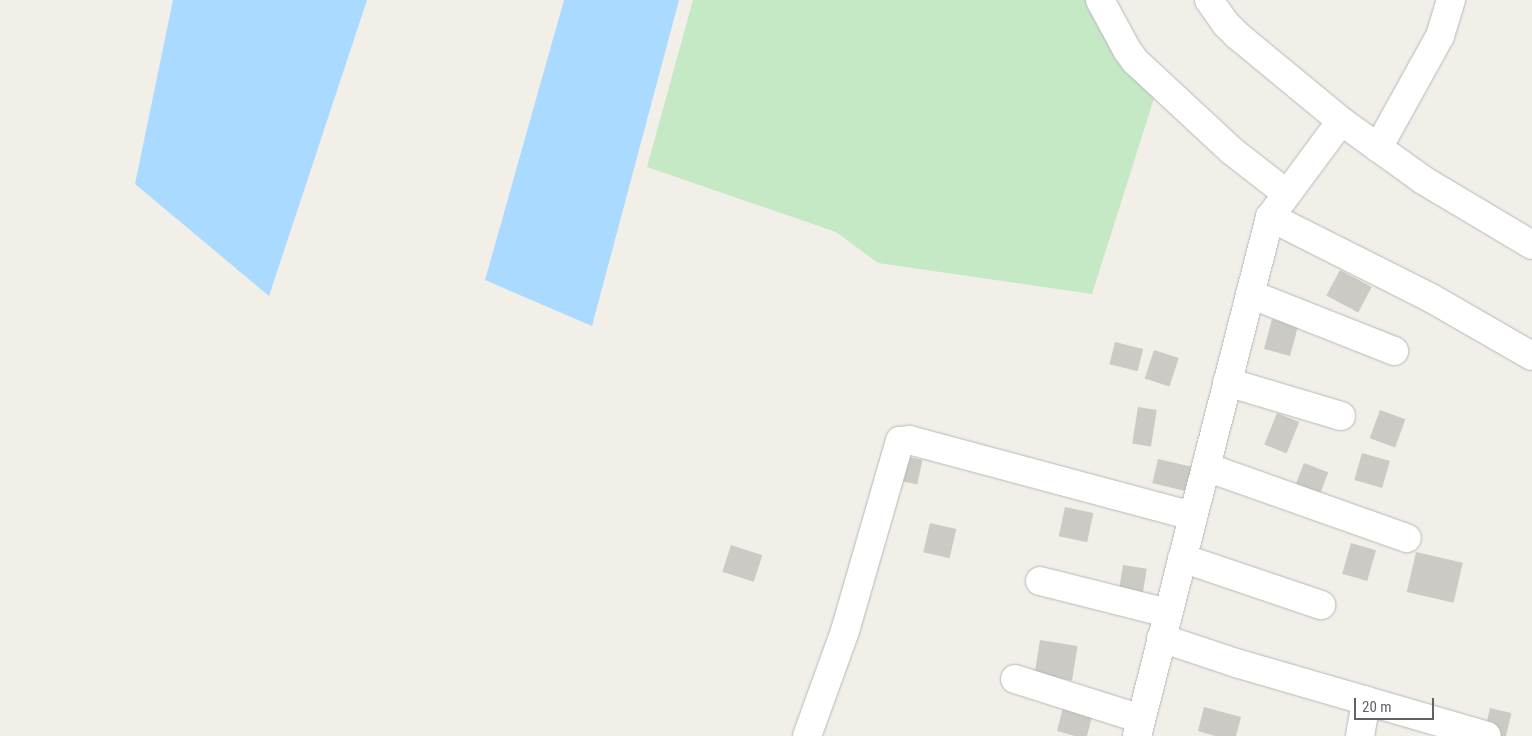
<!DOCTYPE html>
<style>
body{margin:0}
#map{position:relative;width:1532px;height:736px;overflow:hidden;background:#f1efe8;font-family:"Roboto Condensed",sans-serif}
div>[style]{position:absolute}
[style*='--x']{left:calc(var(--x)*1px);top:calc(var(--y)*1px);width:calc(var(--w)*1px);rotate:calc(var(--a)*1deg)}
.green>*{inset:0;background:#c5e8c5}
.water>*{inset:0;background:#aadaff}
.building>*{inset:0;background:#cccac5;transform-origin:0 0}
.roads{filter:drop-shadow(0 0 1px #b5b8bc) drop-shadow(0 0 1px #b5b8bc)}
.minor>*{height:28px;margin:-14px;padding:0 14px;transform-origin:14px;border-radius:14px;background:#fff}
span{translate:-50% -50%;white-space:nowrap;text-align:center;line-height:1.15;-webkit-text-stroke:4px #fff;paint-order:stroke}
.scale{position:absolute;left:1354px;top:698px;width:80px;height:22px;box-sizing:border-box;border:2px solid #5f6368;border-top:0;padding-left:6px;font-size:15px;line-height:18px;white-space:nowrap;color:#5f6368;-webkit-text-stroke:4px #fff;paint-order:stroke}
</style>
<div id="map">
<div class="green">
<div style="clip-path:polygon(693px 0,1105px 0,1156px 92px,1092px 294px,878px 263px,836px 232px,647px 167px)"></div>
</div>
<div class="water">
<div style="clip-path:polygon(173px 0,367px 0,269px 296px,135px 184px)"></div>
<div style="clip-path:polygon(564px 0,679px 0,592px 326px,485px 280px)"></div>
</div>
<div class="building">
<div style="left:1340px;top:270px;width:36px;height:29px;rotate:28deg"></div>
<div style="left:1272px;top:319px;width:27px;height:31px;rotate:15deg"></div>
<div style="left:1115px;top:342px;width:29px;height:23px;rotate:14deg"></div>
<div style="left:1154px;top:350px;width:26px;height:30px;rotate:18deg"></div>
<div style="left:1138px;top:407px;width:19px;height:37px;rotate:9deg"></div>
<div style="left:1380px;top:410px;width:27px;height:30px;rotate:20deg"></div>
<div style="left:1277px;top:413px;width:24px;height:34px;rotate:22deg"></div>
<div style="left:1362px;top:453px;width:29px;height:28px;rotate:16deg"></div>
<div style="left:899px;top:455px;width:24px;height:25px;rotate:12deg"></div>
<div style="left:1158px;top:459px;width:36px;height:25px;rotate:13deg"></div>
<div style="left:1304px;top:463px;width:26px;height:29px;rotate:21deg"></div>
<div style="left:1065px;top:507px;width:29px;height:30px;rotate:12deg"></div>
<div style="left:930px;top:523px;width:27px;height:30px;rotate:13deg"></div>
<div style="left:1351px;top:543px;width:26px;height:32px;rotate:16deg"></div>
<div style="left:731px;top:545px;width:33px;height:28px;rotate:18deg"></div>
<div style="left:1416px;top:552px;width:48px;height:41px;rotate:13deg"></div>
<div style="left:1123px;top:565px;width:24px;height:31px;rotate:9deg"></div>
<div style="left:1040px;top:640px;width:38px;height:35px;rotate:9deg"></div>
<div style="clip-path:polygon(1204px 707px,1241px 717px,1236px 736px,1215px 736px,1198px 731px)"></div>
<div style="clip-path:polygon(1063px 708px,1092px 716px,1087px 736px,1075px 736px,1057px 731px)"></div>
<div style="left:1490px;top:708px;width:22px;height:27px;rotate:13deg"></div>
</div>
<div class="roads">
<div class="minor">
<div style="--x:1100;--y:0;--w:57;--a:61.6"></div>
<div style="--x:1127;--y:50;--w:14;--a:54"></div>
<div style="--x:1135;--y:61;--w:132;--a:42.9"></div>
<div style="--x:1232;--y:151;--w:68;--a:37.9"></div>
<div style="--x:1209;--y:0;--w:29;--a:55"></div>
<div style="--x:1226;--y:24;--w:17;--a:45"></div>
<div style="--x:1238;--y:36;--w:134;--a:39.5"></div>
<div style="--x:1341;--y:121;--w:101;--a:35.7"></div>
<div style="--x:1423;--y:180;--w:127;--a:30.8"></div>
<div style="--x:1378;--y:148;--w:128;--a:-61"></div>
<div style="--x:1440;--y:36;--w:38;--a:-73"></div>
<div style="--x:1270;--y:217;--w:180;--a:26.7"></div>
<div style="--x:1431;--y:298;--w:116;--a:29.9"></div>
<div style="--x:1250;--y:294;--w:155;--a:21.6"></div>
<div style="--x:1227;--y:382;--w:119;--a:16.6"></div>
<div style="--x:1206;--y:467;--w:213;--a:19.5"></div>
<div style="--x:1182;--y:558;--w:147;--a:18.7"></div>
<div style="--x:1040;--y:581;--w:131;--a:14.1"></div>
<div style="--x:1161;--y:638;--w:79;--a:18.4"></div>
<div style="--x:1236;--y:663;--w:261;--a:16.2"></div>
<div style="--x:1015;--y:679;--w:132;--a:17.6"></div>
<div style="--x:807;--y:736;--w:112;--a:-70.1"></div>
<div style="--x:845;--y:631;--w:198;--a:-73.9"></div>
<div style="--x:900;--y:441;--w:9;--a:-6"></div>
<div style="--x:909;--y:440;--w:294;--a:15"></div>
<div style="--x:1137;--y:736;--w:536;--a:-75.63"></div>
<div style="--x:1270;--y:217;--w:119;--a:-53.5"></div>
<div style="--x:1360;--y:736;--w:36;--a:-80"></div>
</div>
</div>
<div class="scale">20 m</div>
</div>
